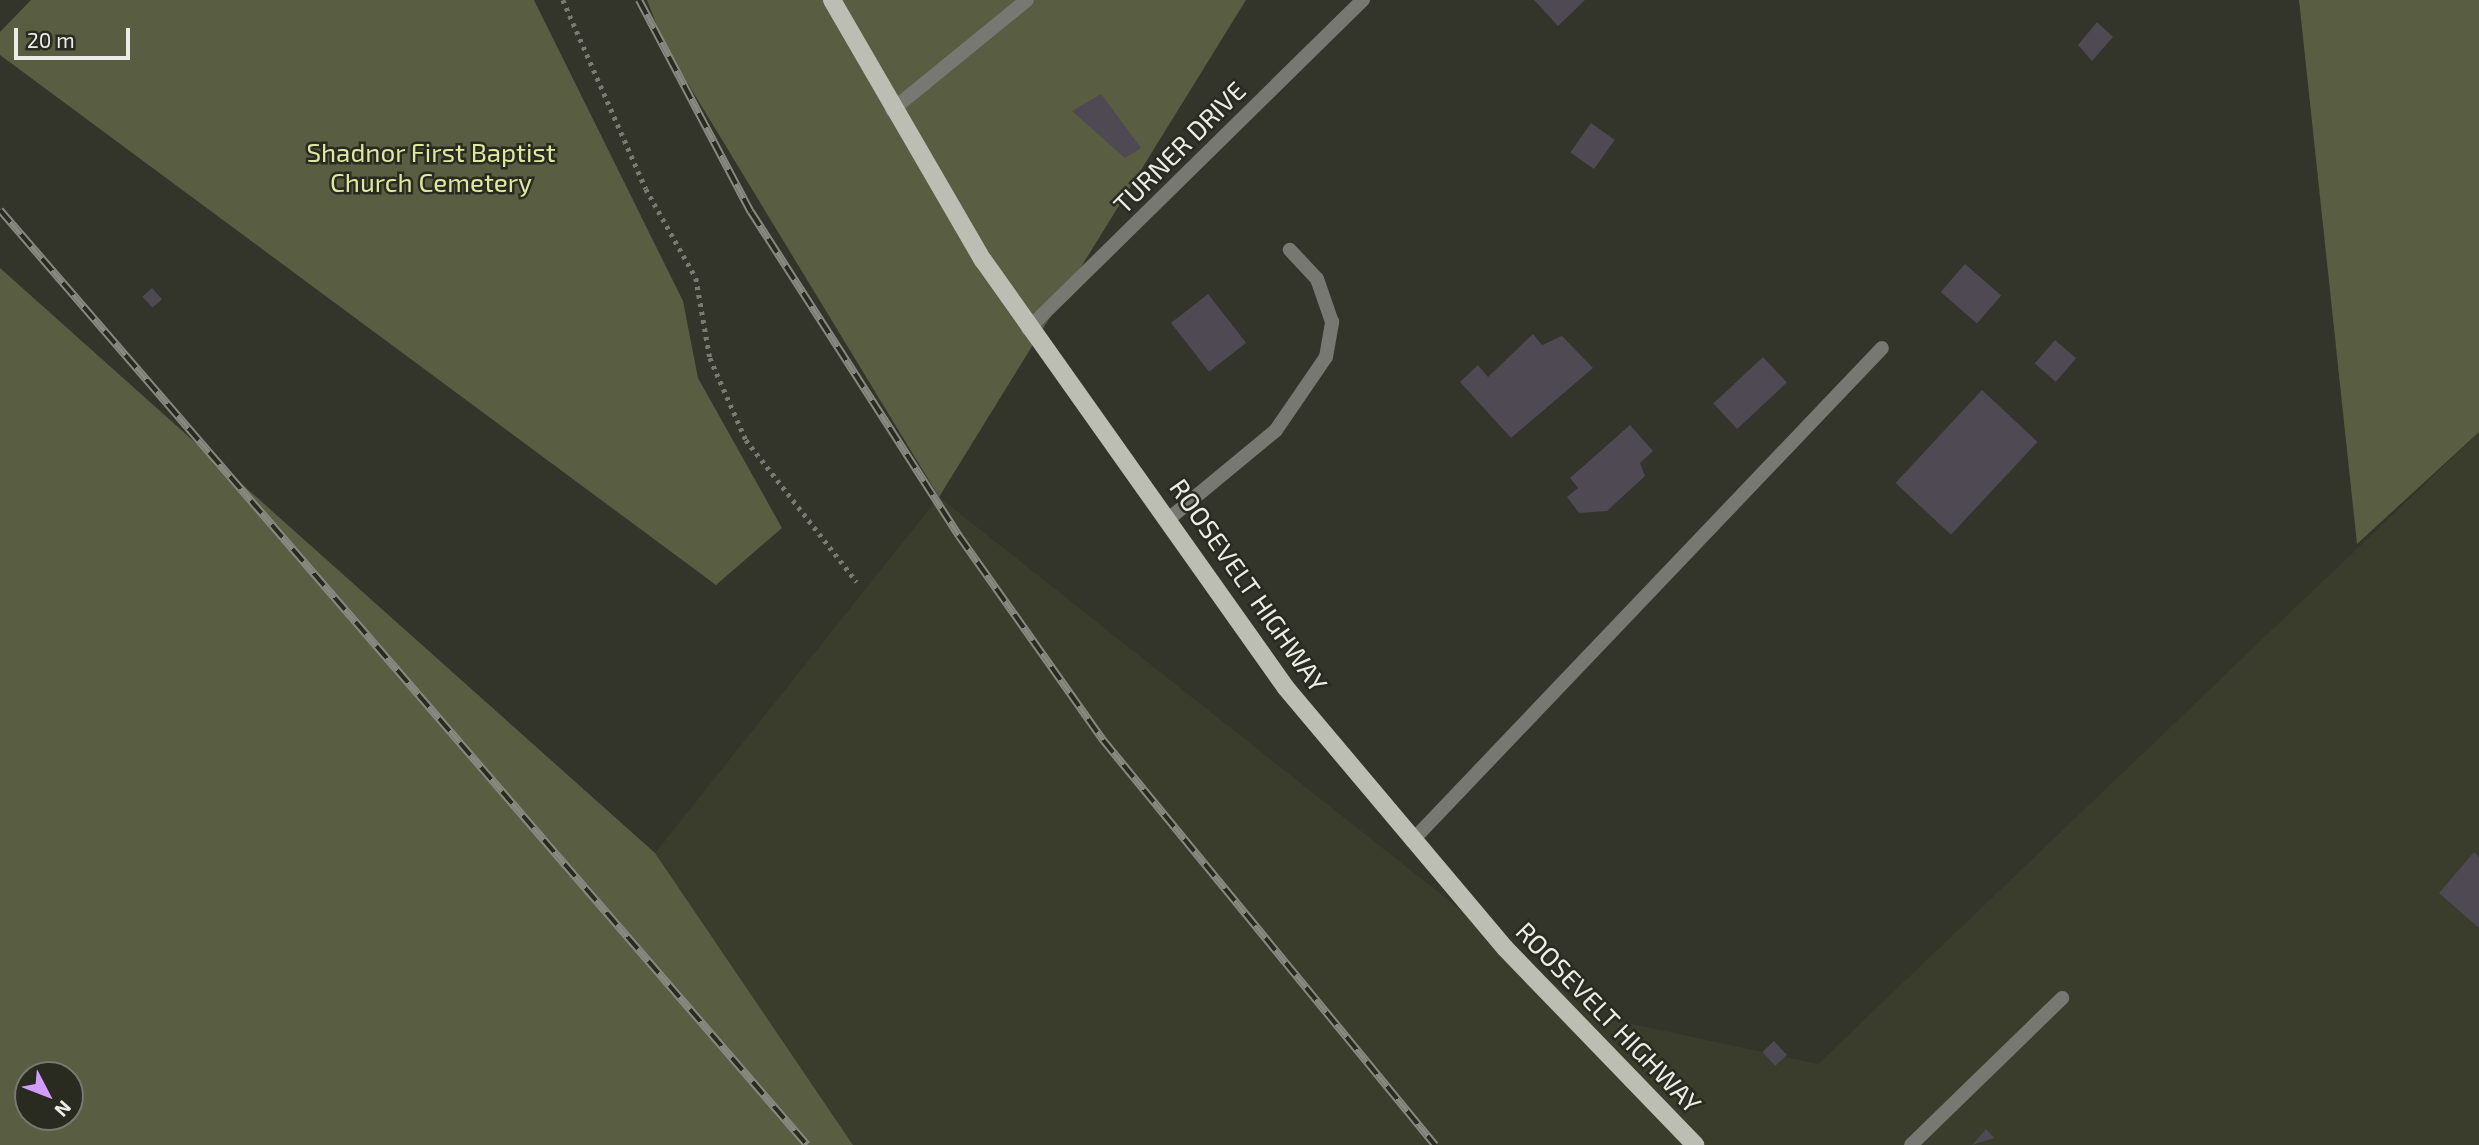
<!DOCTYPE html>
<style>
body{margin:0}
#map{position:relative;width:2479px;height:1145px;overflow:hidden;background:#33342a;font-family:"Exo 2",sans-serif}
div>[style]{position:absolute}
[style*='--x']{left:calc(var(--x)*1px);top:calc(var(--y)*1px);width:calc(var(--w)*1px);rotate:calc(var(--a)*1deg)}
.built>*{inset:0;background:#3a3c2c}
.green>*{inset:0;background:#595d41}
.building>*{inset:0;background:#4e4953;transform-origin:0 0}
.path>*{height:4.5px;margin-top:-2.25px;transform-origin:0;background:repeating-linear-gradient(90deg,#797a71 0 3.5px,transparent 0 8.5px)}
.lane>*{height:14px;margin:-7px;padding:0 7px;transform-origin:7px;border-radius:7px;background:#787873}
.street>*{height:14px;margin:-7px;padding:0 7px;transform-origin:7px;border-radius:7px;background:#787873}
.primary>*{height:18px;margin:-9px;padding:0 9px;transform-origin:9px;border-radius:9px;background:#bcbdb3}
.rail>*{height:8px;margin-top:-4px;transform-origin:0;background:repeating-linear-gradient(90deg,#292a20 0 16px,#87887f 0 32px);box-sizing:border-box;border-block:2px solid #87887f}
span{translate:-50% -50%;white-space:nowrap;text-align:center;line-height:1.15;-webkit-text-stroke:5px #292a20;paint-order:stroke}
.street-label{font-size:26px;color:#ecede6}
.park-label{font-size:26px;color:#dfe8a1}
.north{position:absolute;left:14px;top:1061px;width:70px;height:70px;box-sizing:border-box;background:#292a20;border:2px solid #77786f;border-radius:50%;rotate:132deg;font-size:19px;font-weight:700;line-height:28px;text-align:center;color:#ecede6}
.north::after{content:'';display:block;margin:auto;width:24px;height:32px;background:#d29dfd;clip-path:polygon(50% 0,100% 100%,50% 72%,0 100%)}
.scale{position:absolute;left:14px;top:28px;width:116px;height:32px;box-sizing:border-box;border:4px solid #ecede6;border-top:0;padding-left:9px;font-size:21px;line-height:24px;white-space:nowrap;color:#ecede6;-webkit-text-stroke:5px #292a20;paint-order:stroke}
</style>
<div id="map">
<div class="built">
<div style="clip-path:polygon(2479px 432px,2479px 1145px,853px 1145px,655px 853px,939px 497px,1595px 1016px,1818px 1064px)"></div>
</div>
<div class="green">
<div style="clip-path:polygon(31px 0,534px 0,683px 301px,698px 378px,782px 528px,716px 585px,0 55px,0 32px)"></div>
<div style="clip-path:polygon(647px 0,1246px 0,939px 497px,665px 46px)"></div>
<div style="clip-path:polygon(2299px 0,2479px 0,2479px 432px,2357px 544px)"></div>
<div style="clip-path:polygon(evenodd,0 268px,655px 853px,853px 1145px,0 1145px,0 268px,28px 1075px,70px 1075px,70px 1117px,28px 1117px,28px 1075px)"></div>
</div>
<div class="building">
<div style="clip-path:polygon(1534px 0,1585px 0,1558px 26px)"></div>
<div style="clip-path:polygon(2097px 22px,2113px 37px,2092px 61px,2078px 45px)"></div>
<div style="clip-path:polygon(1101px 94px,1141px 148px,1125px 158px,1072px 111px)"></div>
<div style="left:1591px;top:123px;width:29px;height:36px;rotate:35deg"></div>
<div style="left:1965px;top:264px;width:48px;height:37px;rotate:41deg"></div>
<div style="left:152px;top:288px;width:15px;height:13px;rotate:48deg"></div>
<div style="left:1208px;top:294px;width:62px;height:47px;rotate:52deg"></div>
<div style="clip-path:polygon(1533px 334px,1542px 345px,1562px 336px,1593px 368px,1511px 438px,1460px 382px,1478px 365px,1488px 377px)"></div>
<div style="left:2055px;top:340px;width:28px;height:31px;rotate:41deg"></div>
<div style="left:1763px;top:357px;width:35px;height:68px;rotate:47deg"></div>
<div style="left:1982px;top:390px;width:76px;height:127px;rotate:43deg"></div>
<div style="clip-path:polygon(1630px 425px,1653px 451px,1640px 463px,1645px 476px,1607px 511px,1579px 513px,1567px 497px,1578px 488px,1570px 478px)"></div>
<div style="clip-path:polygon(2474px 852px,2479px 857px,2479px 928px,2439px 893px)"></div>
<div style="left:1774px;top:1041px;width:19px;height:16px;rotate:47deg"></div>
<div style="clip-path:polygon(1986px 1129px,1994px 1138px,1972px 1145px)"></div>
</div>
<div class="path">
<div style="--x:563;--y:0;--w:206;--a:66.3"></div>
<div style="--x:646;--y:189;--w:102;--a:60.7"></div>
<div style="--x:696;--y:278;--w:81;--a:80.1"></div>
<div style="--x:710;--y:358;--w:90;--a:66.3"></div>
<div style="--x:746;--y:440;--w:180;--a:52"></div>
</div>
<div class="lane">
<div style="--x:892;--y:110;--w:174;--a:-39.2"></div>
<div style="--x:1171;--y:517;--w:136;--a:-39.6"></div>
<div style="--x:1276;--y:430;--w:88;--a:-55.6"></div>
<div style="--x:1326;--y:357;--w:36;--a:-80"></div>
<div style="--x:1332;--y:322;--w:46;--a:-109.2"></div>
<div style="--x:1317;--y:279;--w:40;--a:-133"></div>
<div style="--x:1412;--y:841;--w:681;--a:-46.37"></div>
<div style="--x:1911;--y:1145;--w:211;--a:-44.2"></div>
</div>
<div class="street">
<div style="--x:1028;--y:329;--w:470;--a:-44.5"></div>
</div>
<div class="primary">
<div style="--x:832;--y:0;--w:301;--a:59.9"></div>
<div style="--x:983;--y:260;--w:524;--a:54.7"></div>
<div style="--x:1286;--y:688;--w:340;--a:49.9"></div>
<div style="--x:1505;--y:948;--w:274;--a:46"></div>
</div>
<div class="rail">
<div style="--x:639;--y:0;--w:240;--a:62.2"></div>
<div style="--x:751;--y:212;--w:385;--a:57.3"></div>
<div style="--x:959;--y:536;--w:250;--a:54.8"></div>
<div style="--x:1103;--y:740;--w:524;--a:50.66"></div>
<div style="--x:0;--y:210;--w:1235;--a:49.2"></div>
</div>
<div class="street-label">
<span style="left:1179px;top:147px;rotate:-45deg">TURNER DRIVE</span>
<span style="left:1249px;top:585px;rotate:55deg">ROOSEVELT HIGHWAY</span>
<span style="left:1609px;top:1017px;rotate:46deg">ROOSEVELT HIGHWAY</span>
</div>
<div class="park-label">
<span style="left:431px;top:167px">Shadnor First Baptist<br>Church Cemetery</span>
</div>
<div class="north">N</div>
<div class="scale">20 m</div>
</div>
